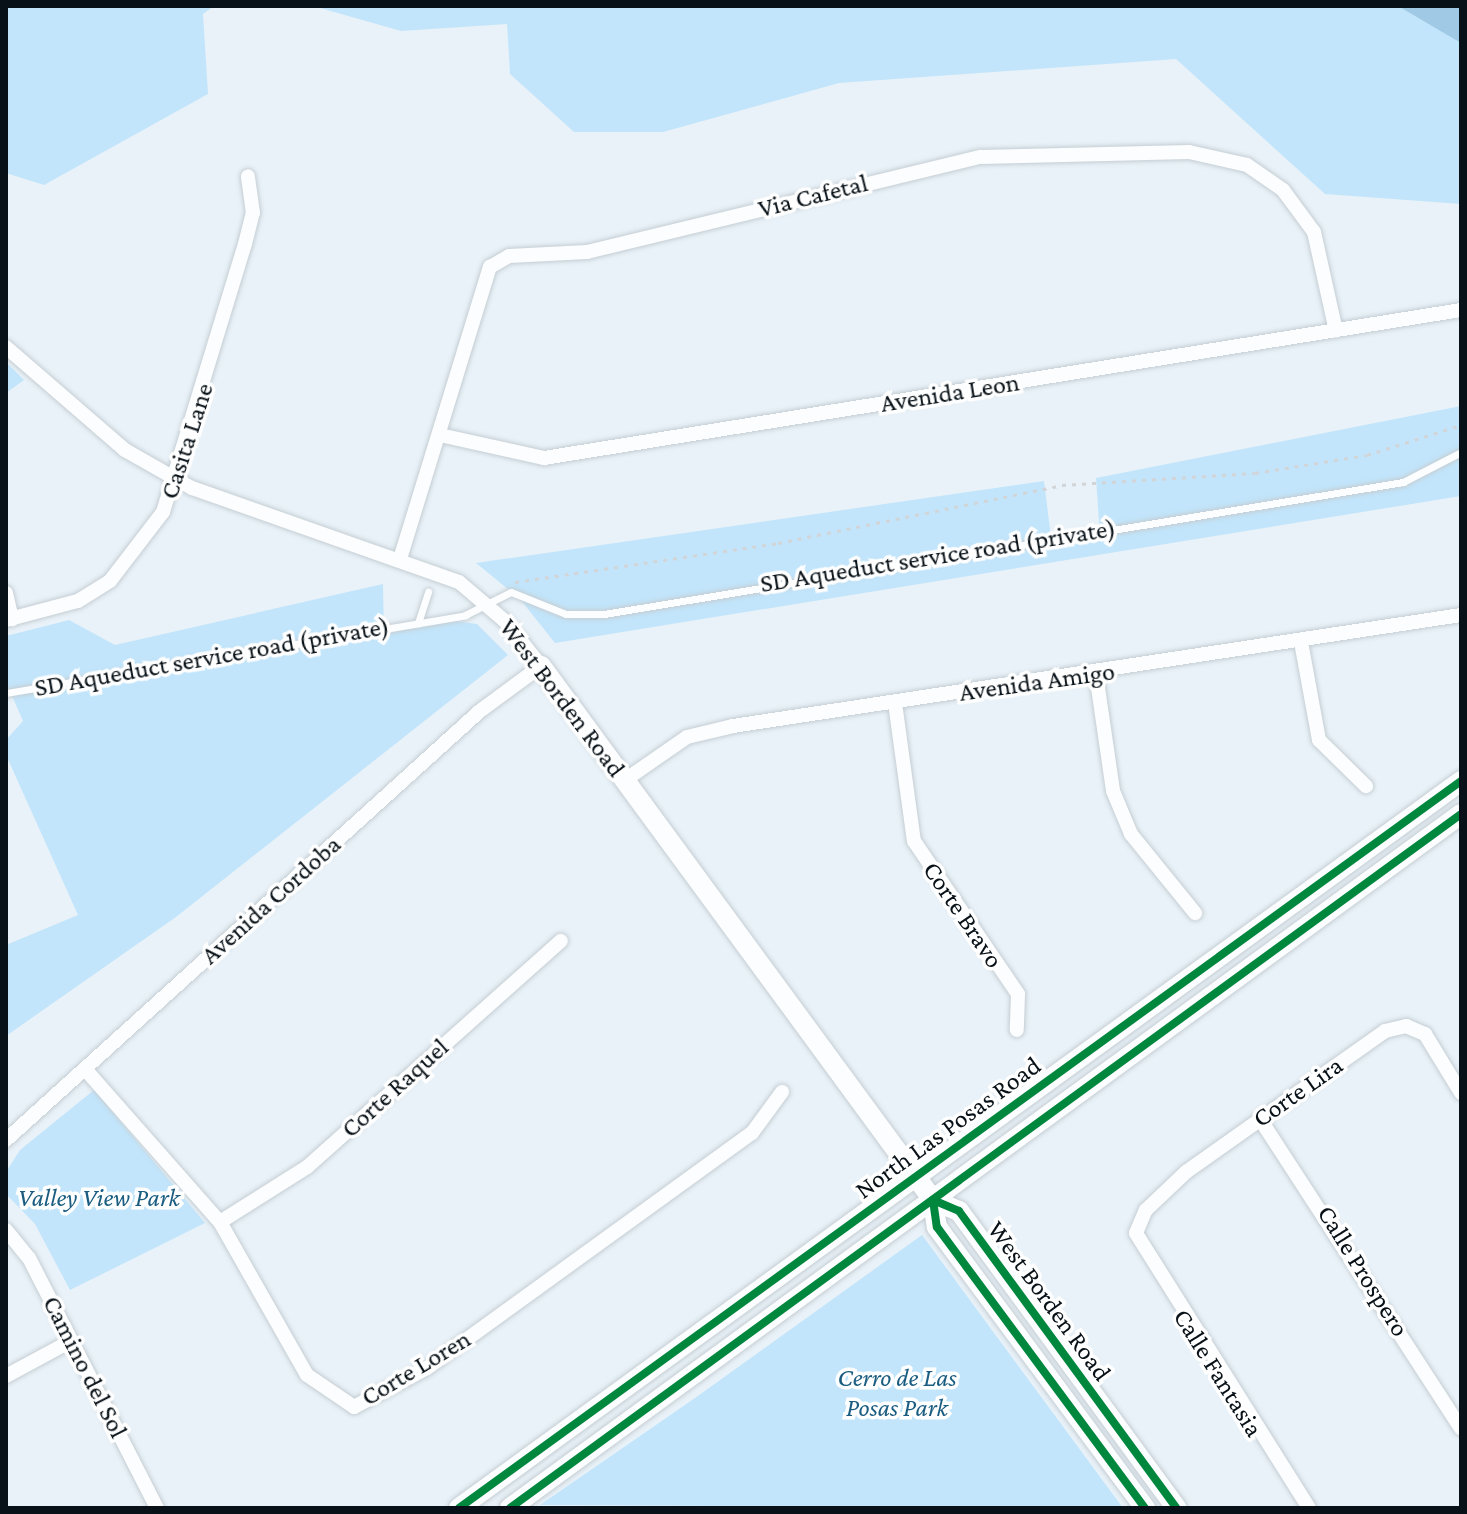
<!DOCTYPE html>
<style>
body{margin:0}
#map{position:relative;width:1467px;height:1514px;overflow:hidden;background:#e9f2f8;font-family:"Crimson Pro",serif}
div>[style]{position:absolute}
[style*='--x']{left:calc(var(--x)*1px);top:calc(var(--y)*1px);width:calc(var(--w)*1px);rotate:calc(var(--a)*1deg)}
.green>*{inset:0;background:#c2e5fb}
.water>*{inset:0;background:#9fc9e4}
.path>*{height:3px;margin-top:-1.5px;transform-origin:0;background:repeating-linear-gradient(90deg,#d2d5d7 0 4px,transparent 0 10px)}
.roads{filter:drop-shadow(0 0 2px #c5ced4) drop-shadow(0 0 2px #c5ced4)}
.lane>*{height:7px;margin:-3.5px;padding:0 3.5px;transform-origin:3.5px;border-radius:3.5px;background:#fcfdfe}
.street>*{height:14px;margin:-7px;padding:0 7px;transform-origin:7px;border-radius:7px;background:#fcfdfe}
.secondary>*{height:20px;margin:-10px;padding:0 10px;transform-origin:10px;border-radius:10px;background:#fcfdfe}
.cycleway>*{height:8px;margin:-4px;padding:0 4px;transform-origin:4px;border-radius:4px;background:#00873e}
span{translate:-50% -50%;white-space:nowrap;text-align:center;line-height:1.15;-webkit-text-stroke:7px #fff;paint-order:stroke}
.street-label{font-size:26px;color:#081117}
.park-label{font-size:26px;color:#1b5d81;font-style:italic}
.frame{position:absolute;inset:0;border:8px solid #081117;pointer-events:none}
</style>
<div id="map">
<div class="green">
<div style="clip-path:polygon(6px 6px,214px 6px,203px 14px,208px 94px,44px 185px,6px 173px)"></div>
<div style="clip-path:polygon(313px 6px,1461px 6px,1461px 204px,1325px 194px,1176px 59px,839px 83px,663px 132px,574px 132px,510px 74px,507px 24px,401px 31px)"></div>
<div style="clip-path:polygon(6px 362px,24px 380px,6px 393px)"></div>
<div style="clip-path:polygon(1461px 406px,1461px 496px,555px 643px,520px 599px,476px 563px,1044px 481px,1052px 545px,1100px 536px,1096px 478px)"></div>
<div style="clip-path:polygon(383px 584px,384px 635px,440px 619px,477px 624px,508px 655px,176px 917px,6px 1036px,6px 945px,78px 915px,6px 755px,6px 740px,23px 721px,6px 682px,6px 636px,69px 620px,115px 645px)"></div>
<div style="clip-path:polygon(94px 1090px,205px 1223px,70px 1290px,35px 1224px,6px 1194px,6px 1172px,20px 1150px)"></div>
<div style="clip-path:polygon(922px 1235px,1123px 1508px,540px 1505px,695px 1398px)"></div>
</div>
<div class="water">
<div style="clip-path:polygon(1398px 6px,1461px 6px,1461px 43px)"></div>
</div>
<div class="path">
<div style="--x:515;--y:582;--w:266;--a:-8.4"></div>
<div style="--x:778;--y:543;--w:290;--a:-11.5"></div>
<div style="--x:1062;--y:485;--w:193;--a:-3.6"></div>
<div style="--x:1255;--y:473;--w:113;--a:-9.1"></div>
<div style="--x:1367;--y:455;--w:99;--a:-17.7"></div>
</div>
<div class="roads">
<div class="lane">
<div style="--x:418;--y:623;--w:33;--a:-72"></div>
<div style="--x:6;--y:693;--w:466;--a:-9.6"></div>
<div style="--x:465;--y:615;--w:51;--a:-26.6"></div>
<div style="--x:511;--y:592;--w:59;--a:21.8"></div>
<div style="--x:566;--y:614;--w:38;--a:0"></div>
<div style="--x:604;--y:614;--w:810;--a:-9.38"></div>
<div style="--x:1403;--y:482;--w:65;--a:-27.3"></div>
</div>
<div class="street">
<div style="--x:6;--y:347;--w:157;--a:40.9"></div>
<div style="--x:125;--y:450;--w:77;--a:29.6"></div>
<div style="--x:192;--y:488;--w:283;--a:19.4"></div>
<div style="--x:459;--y:582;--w:62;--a:40.4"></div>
<div style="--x:506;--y:622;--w:56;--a:51.5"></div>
<div style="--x:541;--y:666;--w:74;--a:143.7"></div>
<div style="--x:481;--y:710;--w:641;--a:137.85"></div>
<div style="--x:440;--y:435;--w:107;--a:12.5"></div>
<div style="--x:544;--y:458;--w:929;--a:-9.17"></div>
<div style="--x:400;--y:559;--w:306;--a:-72.9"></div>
<div style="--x:490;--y:267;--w:22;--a:-30"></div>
<div style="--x:509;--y:256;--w:78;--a:-2.9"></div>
<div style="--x:587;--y:252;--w:405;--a:-13.6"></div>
<div style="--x:981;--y:157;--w:208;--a:-1.4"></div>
<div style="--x:1189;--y:152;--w:59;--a:12.6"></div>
<div style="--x:1247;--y:165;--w:44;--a:34.8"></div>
<div style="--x:1283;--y:190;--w:52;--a:53.6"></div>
<div style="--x:1314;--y:232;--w:101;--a:77.5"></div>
<div style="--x:6;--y:593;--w:27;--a:77"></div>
<div style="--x:6;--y:620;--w:74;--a:-14.8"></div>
<div style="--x:78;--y:601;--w:38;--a:-32"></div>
<div style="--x:110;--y:581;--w:87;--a:-52.5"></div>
<div style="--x:163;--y:512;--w:280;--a:-73"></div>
<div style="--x:245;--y:244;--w:32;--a:-76"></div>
<div style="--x:253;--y:213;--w:37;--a:-98"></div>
<div style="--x:1301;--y:642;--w:100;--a:79.6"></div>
<div style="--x:1319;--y:740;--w:66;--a:44.4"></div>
<div style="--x:1096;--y:674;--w:118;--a:81.7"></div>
<div style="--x:1113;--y:791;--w:47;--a:67.3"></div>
<div style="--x:1131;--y:834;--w:102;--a:51"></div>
<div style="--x:895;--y:703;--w:139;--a:82.2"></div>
<div style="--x:914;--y:841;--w:185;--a:55.8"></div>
<div style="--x:1018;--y:994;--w:36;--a:92"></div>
<div style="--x:625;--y:780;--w:75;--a:-34.7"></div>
<div style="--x:687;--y:737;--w:47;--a:-13.4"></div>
<div style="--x:733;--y:726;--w:736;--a:-8.67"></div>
<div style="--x:85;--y:1069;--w:204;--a:48.6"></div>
<div style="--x:220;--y:1222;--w:176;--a:60.4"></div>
<div style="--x:307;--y:1375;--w:57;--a:34.2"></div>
<div style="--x:354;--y:1407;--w:83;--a:-28.1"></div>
<div style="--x:427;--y:1368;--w:401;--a:-35.9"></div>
<div style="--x:752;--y:1133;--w:51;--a:-53.8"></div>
<div style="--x:1260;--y:1119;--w:369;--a:57"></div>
<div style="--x:220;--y:1222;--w:103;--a:-32.3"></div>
<div style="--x:307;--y:1167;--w:340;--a:-41.7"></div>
<div style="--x:6;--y:1230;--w:36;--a:51"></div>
<div style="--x:29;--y:1258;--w:281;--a:62.9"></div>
<div style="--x:6;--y:1376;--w:74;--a:-28.3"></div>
<div style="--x:1309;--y:1508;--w:325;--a:-122.2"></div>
<div style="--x:1136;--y:1233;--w:25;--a:-67"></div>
<div style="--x:1146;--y:1210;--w:55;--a:-43.5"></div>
<div style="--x:1186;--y:1172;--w:244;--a:-35.3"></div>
<div style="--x:1385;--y:1031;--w:22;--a:-13"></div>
<div style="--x:1406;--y:1026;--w:21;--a:23"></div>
<div style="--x:1425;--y:1034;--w:69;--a:58.6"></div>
</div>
<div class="secondary">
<div style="--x:541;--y:666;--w:662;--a:53.72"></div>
<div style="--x:933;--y:1200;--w:27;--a:82"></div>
<div style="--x:937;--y:1227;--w:350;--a:53.5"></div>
<div style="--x:933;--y:1200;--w:28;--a:23"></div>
<div style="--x:959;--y:1211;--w:368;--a:53.8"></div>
<div style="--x:459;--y:1508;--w:1238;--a:-35.96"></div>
<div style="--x:510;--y:1508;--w:1177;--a:-36.12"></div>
</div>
</div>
<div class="cycleway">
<div style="--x:933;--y:1200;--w:28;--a:23"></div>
<div style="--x:959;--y:1211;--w:368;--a:53.8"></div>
<div style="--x:933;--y:1200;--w:27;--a:82"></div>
<div style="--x:937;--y:1227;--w:350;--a:53.5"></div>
<div style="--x:459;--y:1508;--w:1238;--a:-35.96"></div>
<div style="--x:510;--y:1508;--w:1177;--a:-36.12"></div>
</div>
<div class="street-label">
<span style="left:813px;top:196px;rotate:-14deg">Via Cafetal</span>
<span style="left:950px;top:393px;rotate:-9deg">Avenida Leon</span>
<span style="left:187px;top:441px;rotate:-72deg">Casita Lane</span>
<span style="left:938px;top:556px;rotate:-9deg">SD Aqueduct service road (private)</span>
<span style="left:212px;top:657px;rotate:-10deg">SD Aqueduct service road (private)</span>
<span style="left:1037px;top:682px;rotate:-8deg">Avenida Amigo</span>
<span style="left:562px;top:698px;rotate:53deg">West Borden Road</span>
<span style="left:271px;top:900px;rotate:-42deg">Avenida Cordoba</span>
<span style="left:963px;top:915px;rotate:56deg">Corte Bravo</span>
<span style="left:395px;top:1088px;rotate:-42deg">Corte Raquel</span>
<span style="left:1298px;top:1092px;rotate:-35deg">Corte Lira</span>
<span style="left:948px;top:1128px;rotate:-36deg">North Las Posas Road</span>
<span style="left:1363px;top:1271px;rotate:58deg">Calle Prospero</span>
<span style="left:1049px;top:1301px;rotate:54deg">West Borden Road</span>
<span style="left:85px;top:1367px;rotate:63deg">Camino del Sol</span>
<span style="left:416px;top:1368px;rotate:-31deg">Corte Loren</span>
<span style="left:1218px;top:1373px;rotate:58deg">Calle Fantasia</span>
</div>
<div class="park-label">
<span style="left:99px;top:1198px">Valley View Park</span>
<span style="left:897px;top:1393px">Cerro de Las<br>Posas Park</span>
</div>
<div class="frame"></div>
</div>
